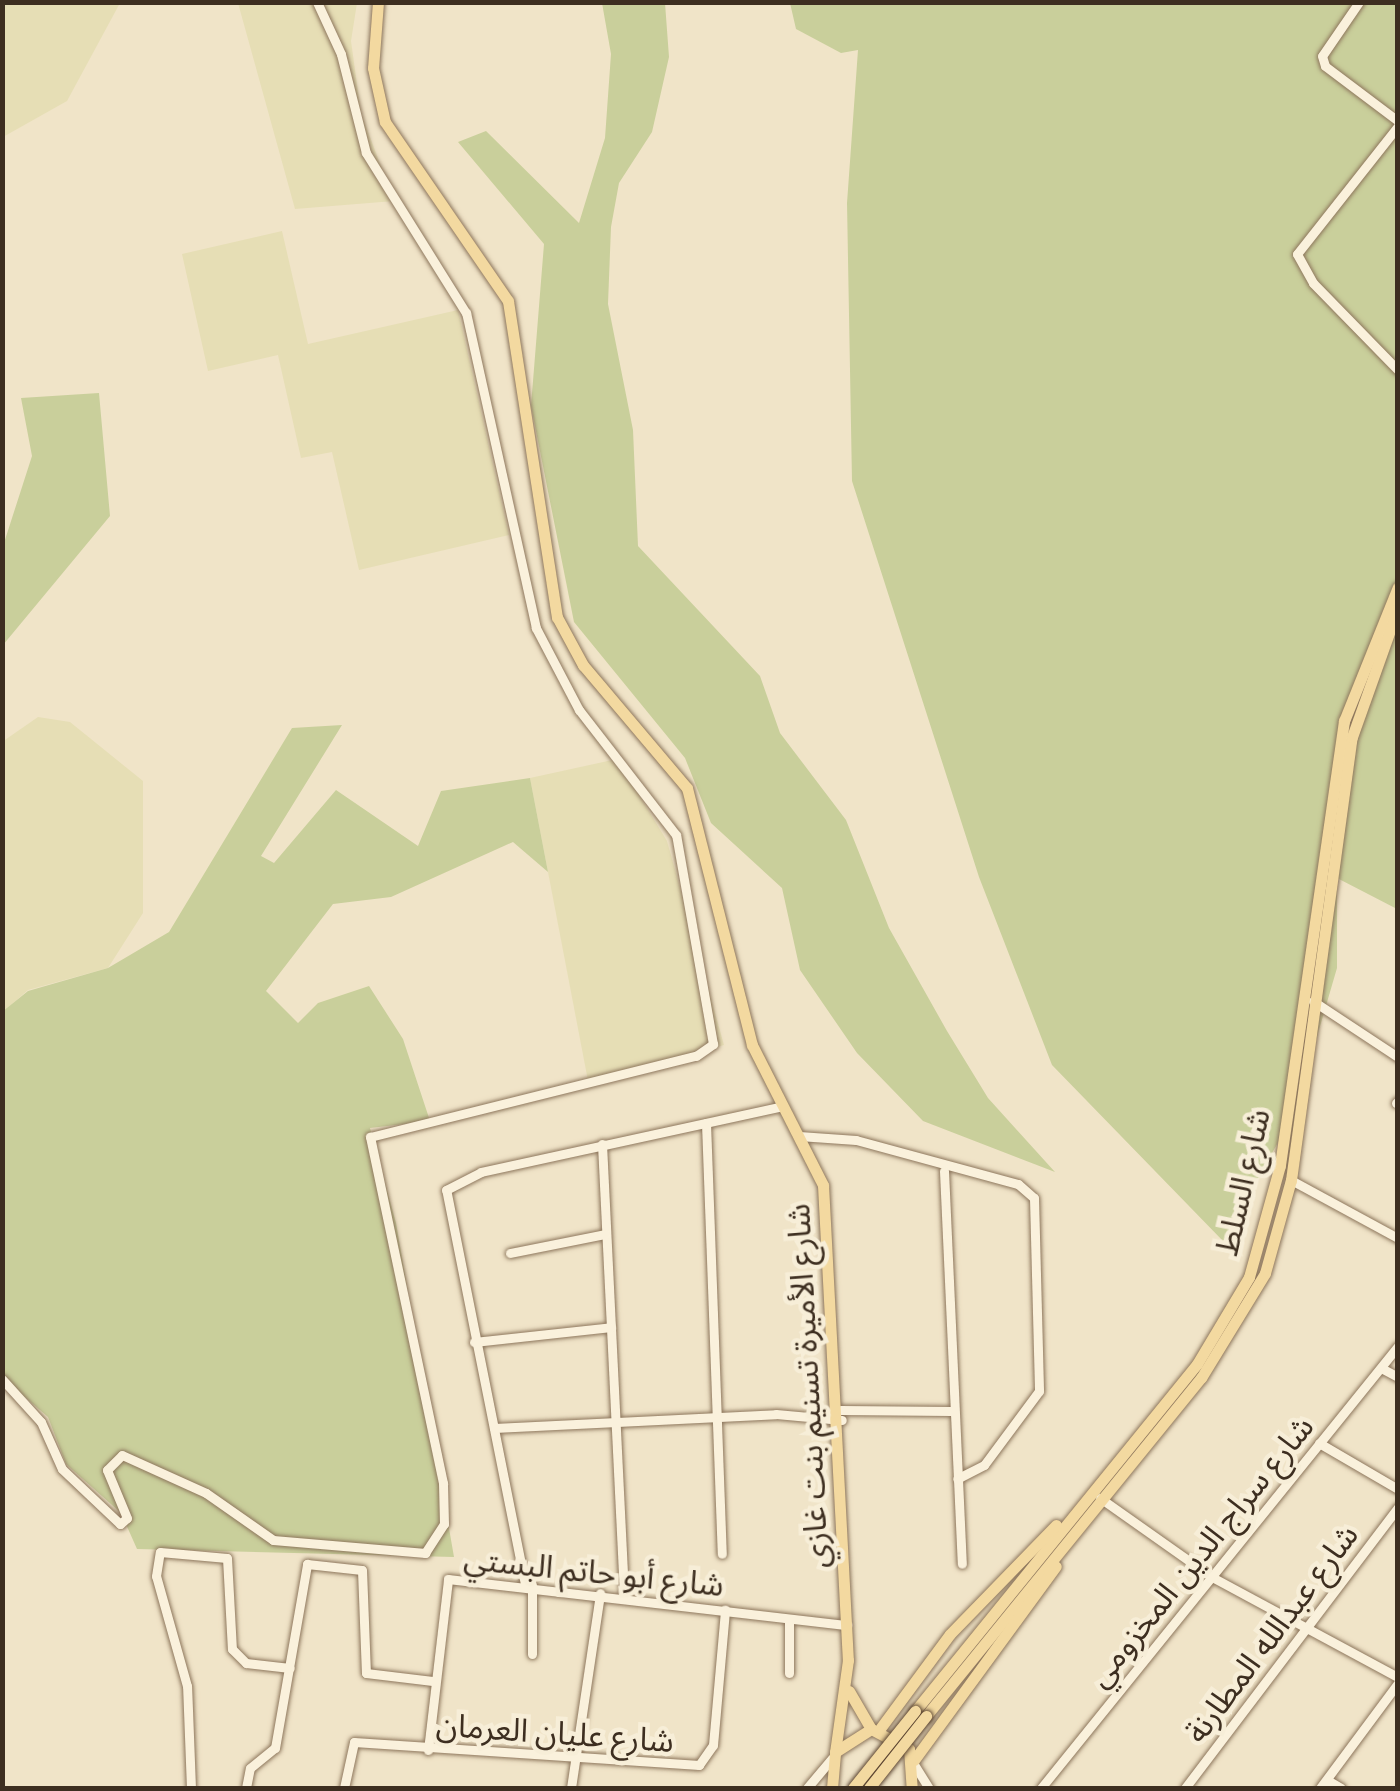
<!DOCTYPE html>
<meta charset="utf-8">
<style>
body{margin:0}
#map{position:relative;width:1400px;height:1791px;overflow:hidden;background:#f0e4c8;font-family:"IBM Plex Serif","Noto Sans Arabic",serif}
div>[style]{position:absolute}
[style*='--x']{left:calc(var(--x)*1px);top:calc(var(--y)*1px);width:calc(var(--w)*1px);rotate:calc(var(--a)*1deg)}
.farmland>*{inset:0;background:#e6deb5}
.green>*{inset:0;background:#c9cf9b}
.roads{filter:drop-shadow(0 0 2px #8d765c) drop-shadow(0 0 2px #8d765c)}
.minor>*{height:9px;margin:-4.5px;padding:0 4.5px;transform-origin:4.5px;border-radius:4.5px;background:#faf1dc}
.major>*{height:11px;margin:-5.5px;padding:0 5.5px;transform-origin:5.5px;border-radius:5.5px;background:#f3d9a0}
.bridges{filter:drop-shadow(0 0 2px #5b4430) drop-shadow(0 0 2px #5b4430)}
.major-bridge>*{height:11px;margin:-5.5px;padding:0 5.5px;transform-origin:5.5px;border-radius:5.5px;background:#f3d9a0}
span{translate:-50% -50%;white-space:nowrap;text-align:center;line-height:1.15;-webkit-text-stroke:9px #f7eed8;paint-order:stroke}
.street-label{font-size:32px;color:#3d2e20}
.frame{position:absolute;inset:0;border:5px solid #3d2e20;pointer-events:none}
</style>
<div id="map">
<div class="farmland">
<div style="clip-path:polygon(3px 2px,120px 3px,67px 101px,3px 137px)"></div>
<div style="clip-path:polygon(238px 3px,357px 3px,351px 41px,361px 113px,394px 201px,295px 209px)"></div>
<div style="clip-path:polygon(282px 231px,308px 344px,458px 310px,509px 535px,359px 570px,332px 452px,301px 458px,278px 355px,208px 371px,182px 254px)"></div>
<div style="clip-path:polygon(38px 717px,70px 722px,143px 781px,143px 913px,108px 968px,28px 990px,3px 1012px,2px 742px)"></div>
<div style="clip-path:polygon(617px 759px,667px 841px,724px 1045px,589px 1086px,530px 778px)"></div>
</div>
<div class="green">
<div style="clip-path:polygon(602px 3px,665px 3px,669px 57px,652px 132px,619px 183px,611px 227px,608px 304px,633px 430px,638px 546px,760px 676px,780px 733px,846px 820px,889px 928px,947px 1031px,988px 1098px,1055px 1172px,923px 1121px,857px 1053px,800px 970px,782px 888px,711px 823px,685px 758px,574px 622px,531px 406px,544px 244px,458px 142px,486px 131px,579px 223px,605px 138px,611px 54px)"></div>
<div style="clip-path:polygon(790px 3px,1397px 3px,1397px 909px,1337px 878px,1337px 968px,1295px 1112px,1223px 1241px,1052px 1065px,979px 877px,852px 481px,847px 203px,858px 50px,841px 53px,796px 29px)"></div>
<div style="clip-path:polygon(99px 393px,110px 516px,3px 645px,3px 546px,32px 456px,21px 398px)"></div>
<div style="clip-path:polygon(342px 725px,261px 856px,274px 863px,336px 790px,418px 846px,441px 791px,530px 778px,548px 872px,513px 842px,391px 897px,333px 904px,266px 991px,298px 1023px,318px 1003px,369px 986px,403px 1039px,430px 1121px,370px 1128px,396px 1223px,454px 1557px,137px 1549px,121px 1513px,66px 1464px,48px 1417px,3px 1378px,2px 1012px,28px 991px,108px 968px,169px 932px,292px 728px)"></div>
</div>
<div class="roads">
<div class="minor">
<div style="--x:1359;--y:2;--w:65;--a:124.4"></div>
<div style="--x:1322;--y:56;--w:10;--a:73"></div>
<div style="--x:1325;--y:66;--w:91;--a:37"></div>
<div style="--x:1398;--y:126;--w:163;--a:128.3"></div>
<div style="--x:1297;--y:254;--w:33;--a:61"></div>
<div style="--x:1313;--y:283;--w:122;--a:45.7"></div>
<div style="--x:1313;--y:1001;--w:102;--a:33.4"></div>
<div style="--x:1396;--y:1103;--w:3;--a:-45"></div>
<div style="--x:706;--y:1123;--w:431;--a:87.9"></div>
<div style="--x:799;--y:1136;--w:57;--a:4"></div>
<div style="--x:856;--y:1140;--w:168;--a:15.2"></div>
<div style="--x:1018;--y:1184;--w:21;--a:41"></div>
<div style="--x:1034;--y:1198;--w:193;--a:88.5"></div>
<div style="--x:1039;--y:1391;--w:92;--a:126.6"></div>
<div style="--x:984;--y:1465;--w:30;--a:153"></div>
<div style="--x:602;--y:1144;--w:453;--a:87.2"></div>
<div style="--x:944;--y:1171;--w:393;--a:87.4"></div>
<div style="--x:1291;--y:1180;--w:122;--a:28.5"></div>
<div style="--x:510;--y:1253;--w:97;--a:-11.3"></div>
<div style="--x:474;--y:1342;--w:138;--a:-6.2"></div>
<div style="--x:1383;--y:1369;--w:17;--a:28"></div>
<div style="--x:2;--y:1379;--w:58;--a:47.8"></div>
<div style="--x:41;--y:1422;--w:51;--a:65.9"></div>
<div style="--x:62;--y:1469;--w:80;--a:43.5"></div>
<div style="--x:120;--y:1524;--w:9;--a:-41"></div>
<div style="--x:127;--y:1518;--w:52;--a:-112.6"></div>
<div style="--x:107;--y:1470;--w:21;--a:-45"></div>
<div style="--x:122;--y:1455;--w:92;--a:24.3"></div>
<div style="--x:206;--y:1493;--w:82;--a:35"></div>
<div style="--x:273;--y:1540;--w:153;--a:4.9"></div>
<div style="--x:425;--y:1553;--w:35;--a:-57"></div>
<div style="--x:444;--y:1524;--w:41;--a:-91.4"></div>
<div style="--x:443;--y:1483;--w:354;--a:-101.9"></div>
<div style="--x:370;--y:1137;--w:336;--a:-14"></div>
<div style="--x:696;--y:1056;--w:21;--a:-35"></div>
<div style="--x:713;--y:1044;--w:212;--a:-100"></div>
<div style="--x:676;--y:835;--w:158;--a:-127.8"></div>
<div style="--x:579;--y:710;--w:93;--a:-117.7"></div>
<div style="--x:536;--y:628;--w:323;--a:-102.5"></div>
<div style="--x:466;--y:313;--w:189;--a:-122"></div>
<div style="--x:366;--y:153;--w:102;--a:-104.2"></div>
<div style="--x:341;--y:54;--w:57;--a:-114.8"></div>
<div style="--x:841;--y:1410;--w:110;--a:0.5"></div>
<div style="--x:494;--y:1428;--w:282;--a:-2.8"></div>
<div style="--x:776;--y:1414;--w:66;--a:5.2"></div>
<div style="--x:1319;--y:1443;--w:91;--a:30.2"></div>
<div style="--x:1100;--y:1498;--w:137;--a:35.2"></div>
<div style="--x:1212;--y:1577;--w:211;--a:28.3"></div>
<div style="--x:525;--y:1584;--w:402;--a:-101.3"></div>
<div style="--x:446;--y:1190;--w:39;--a:-27"></div>
<div style="--x:481;--y:1172;--w:309;--a:-12.3"></div>
<div style="--x:789;--y:1620;--w:53;--a:90"></div>
<div style="--x:532;--y:1654;--w:69;--a:-90"></div>
<div style="--x:428;--y:1750;--w:172;--a:-83.3"></div>
<div style="--x:448;--y:1579;--w:402;--a:6.6"></div>
<div style="--x:915;--y:1766;--w:26;--a:58"></div>
<div style="--x:1327;--y:1780;--w:16;--a:30"></div>
<div style="--x:191;--y:1788;--w:102;--a:-92.2"></div>
<div style="--x:187;--y:1686;--w:114;--a:-105.7"></div>
<div style="--x:156;--y:1576;--w:24;--a:-81"></div>
<div style="--x:160;--y:1552;--w:67;--a:5.1"></div>
<div style="--x:227;--y:1558;--w:91;--a:86.9"></div>
<div style="--x:232;--y:1649;--w:20;--a:45"></div>
<div style="--x:246;--y:1663;--w:44;--a:6.5"></div>
<div style="--x:246;--y:1788;--w:20;--a:-79"></div>
<div style="--x:250;--y:1768;--w:32;--a:-39"></div>
<div style="--x:275;--y:1748;--w:187;--a:-80.1"></div>
<div style="--x:307;--y:1564;--w:55;--a:6.2"></div>
<div style="--x:362;--y:1570;--w:103;--a:87.8"></div>
<div style="--x:366;--y:1673;--w:67;--a:6.8"></div>
<div style="--x:344;--y:1788;--w:47;--a:-77.7"></div>
<div style="--x:354;--y:1742;--w:346;--a:3.8"></div>
<div style="--x:699;--y:1765;--w:24;--a:-55"></div>
<div style="--x:713;--y:1745;--w:136;--a:-84.9"></div>
<div style="--x:571;--y:1788;--w:197;--a:-81.5"></div>
<div style="--x:807;--y:1788;--w:39;--a:-50"></div>
<div style="--x:1041;--y:1788;--w:568;--a:-51.07"></div>
<div style="--x:1185;--y:1788;--w:353;--a:-52.8"></div>
<div style="--x:1320;--y:1788;--w:131;--a:-53.4"></div>
</div>
<div class="major">
<div style="--x:378;--y:2;--w:66;--a:94.3"></div>
<div style="--x:373;--y:68;--w:55;--a:77.5"></div>
<div style="--x:385;--y:122;--w:217;--a:55.5"></div>
<div style="--x:508;--y:301;--w:320;--a:81.2"></div>
<div style="--x:557;--y:617;--w:55;--a:61.6"></div>
<div style="--x:583;--y:665;--w:161;--a:49.8"></div>
<div style="--x:687;--y:788;--w:265;--a:75.8"></div>
<div style="--x:752;--y:1045;--w:157;--a:63.1"></div>
<div style="--x:823;--y:1185;--w:476;--a:87"></div>
<div style="--x:848;--y:1660;--w:93;--a:98"></div>
<div style="--x:849;--y:1691;--w:44;--a:59.9"></div>
<div style="--x:915;--y:1711;--w:447;--a:-50.9"></div>
<div style="--x:1197;--y:1364;--w:101;--a:-59.1"></div>
<div style="--x:1249;--y:1277;--w:116;--a:-74.5"></div>
<div style="--x:1280;--y:1165;--w:449;--a:-81.8"></div>
<div style="--x:1344;--y:721;--w:144;--a:-68.1"></div>
<div style="--x:926;--y:1716;--w:436;--a:-50.9"></div>
<div style="--x:1201;--y:1378;--w:123;--a:-58.6"></div>
<div style="--x:1265;--y:1273;--w:97;--a:-74.4"></div>
<div style="--x:1291;--y:1180;--w:447;--a:-82.2"></div>
<div style="--x:1352;--y:737;--w:137;--a:-70.4"></div>
<div style="--x:879;--y:1730;--w:119;--a:-53.5"></div>
<div style="--x:950;--y:1634;--w:152;--a:-45.8"></div>
<div style="--x:914;--y:1760;--w:240;--a:-53.8"></div>
<div style="--x:832;--y:1788;--w:36;--a:-85"></div>
<div style="--x:835;--y:1752;--w:43;--a:-32.6"></div>
<div style="--x:871;--y:1729;--w:43;--a:27.8"></div>
<div style="--x:909;--y:1749;--w:39;--a:86"></div>
</div>
</div>
<div class="bridges">
<div class="major-bridge">
<div style="--x:853;--y:1788;--w:99;--a:-51.2"></div>
<div style="--x:869;--y:1788;--w:92;--a:-51.6"></div>
</div>
</div>
<div class="street-label">
<span style="left:1242px;top:1182px;rotate:-77deg">شارع السلط</span>
<span style="left:807px;top:1386px;rotate:-93deg">شارع الأميرة تسنيم بنت غازي</span>
<span style="left:1200px;top:1551px;rotate:-51deg">شارع سراج الدين المخزومي</span>
<span style="left:594px;top:1571px;rotate:6deg">شارع أبو حاتم البستي</span>
<span style="left:1271px;top:1633px;rotate:-53deg">شارع عبدالله المطارنة</span>
<span style="left:555px;top:1732px;rotate:4deg">شارع عليان العرمان</span>
</div>
<div class="frame"></div>
</div>
